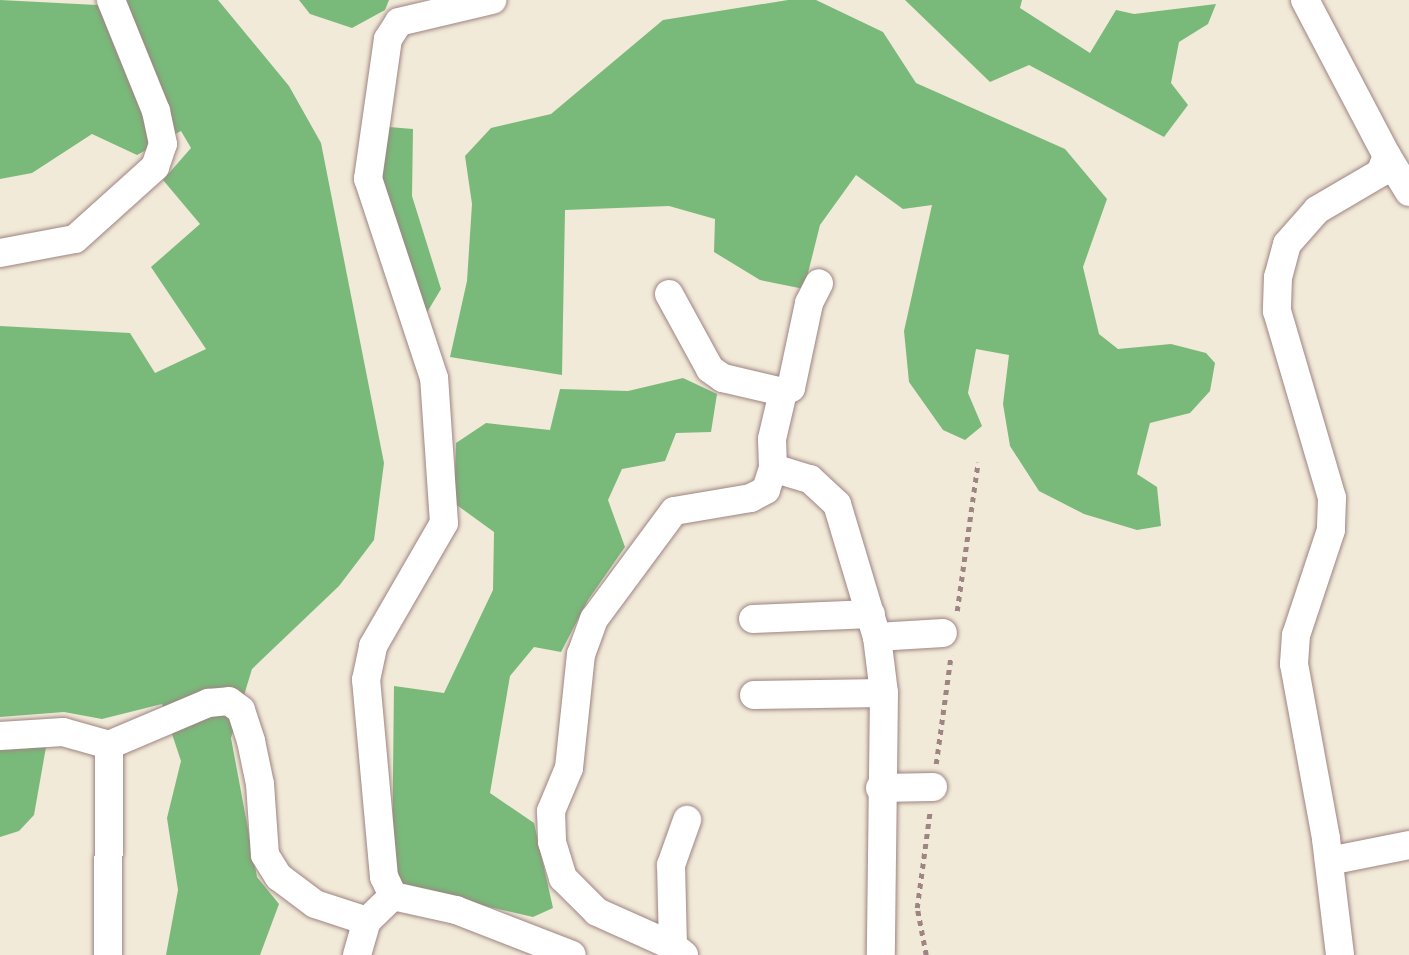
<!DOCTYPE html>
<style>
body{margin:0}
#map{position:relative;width:1409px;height:955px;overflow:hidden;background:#f2ead8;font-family:"Patrick Hand",sans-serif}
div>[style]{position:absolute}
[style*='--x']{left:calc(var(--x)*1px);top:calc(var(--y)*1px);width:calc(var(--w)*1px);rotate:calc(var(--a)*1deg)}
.forest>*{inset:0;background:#79b97a}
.path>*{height:4.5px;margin-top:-2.25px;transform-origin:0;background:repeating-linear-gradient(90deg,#9e8482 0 5px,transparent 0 10px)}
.roads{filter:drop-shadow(0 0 2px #9e8482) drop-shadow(0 0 2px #9e8482)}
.minor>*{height:28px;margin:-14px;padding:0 14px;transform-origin:14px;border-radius:14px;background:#fff}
span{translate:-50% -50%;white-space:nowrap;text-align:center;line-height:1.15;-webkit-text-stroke:5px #f6f6f2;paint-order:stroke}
</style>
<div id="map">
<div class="forest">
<div style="clip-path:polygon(0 0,97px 5px,105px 0,218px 0,289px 86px,321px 143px,384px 463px,374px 540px,339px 586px,252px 669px,231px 738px,257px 877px,279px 904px,260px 955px,166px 955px,178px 890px,167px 818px,181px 761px,162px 704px,102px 719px,64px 712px,0 717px,0 326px,130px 333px,155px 373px,206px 349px,151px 267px,200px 224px,163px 180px,191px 148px,181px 131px,137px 155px,92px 134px,32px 173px,0 179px)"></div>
<div style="clip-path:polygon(299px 0,389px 0,385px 10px,352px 28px,310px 14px)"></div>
<div style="clip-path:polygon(788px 0,816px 0,883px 32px,916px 83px,1065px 149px,1107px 199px,1083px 267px,1099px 334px,1118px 349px,1171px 344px,1206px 353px,1215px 363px,1210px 391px,1190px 413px,1150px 423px,1137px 474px,1157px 487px,1161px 526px,1137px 530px,1084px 514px,1039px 491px,1010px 446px,1003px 404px,1009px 355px,976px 349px,968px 393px,982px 426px,965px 440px,943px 430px,909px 382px,904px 331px,932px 205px,903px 209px,856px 175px,820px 225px,804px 289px,760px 280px,714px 252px,715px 219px,669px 206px,565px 210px,562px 375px,450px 357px,467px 281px,472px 204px,465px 156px,491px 128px,551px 114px,663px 20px)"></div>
<div style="clip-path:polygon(905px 0,1022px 0,1020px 8px,1090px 53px,1116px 10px,1134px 14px,1216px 4px,1208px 24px,1179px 42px,1171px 83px,1188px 105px,1164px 137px,1029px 65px,990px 82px)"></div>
<div style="clip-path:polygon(389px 127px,413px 129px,412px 196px,441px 289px,426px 314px,381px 180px)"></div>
<div style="clip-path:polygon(683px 378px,717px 394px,711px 432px,676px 433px,665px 461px,622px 469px,608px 500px,625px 547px,588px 600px,561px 652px,534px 647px,510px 676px,490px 793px,534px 823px,553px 908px,533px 917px,402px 887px,392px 863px,394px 686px,444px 693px,493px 590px,494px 532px,454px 503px,456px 443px,486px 423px,550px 430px,560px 389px,628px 391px)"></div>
<div style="clip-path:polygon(46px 747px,34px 815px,19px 831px,0 837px,0 750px)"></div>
</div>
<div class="path">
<div style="--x:957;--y:611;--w:150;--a:-82"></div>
<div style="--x:936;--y:764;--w:110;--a:-82.2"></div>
<div style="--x:926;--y:955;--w:48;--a:-100.8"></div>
<div style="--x:917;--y:908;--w:98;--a:-82.4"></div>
</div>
<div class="roads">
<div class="minor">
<div style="--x:1305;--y:0;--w:176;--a:62.3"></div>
<div style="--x:1387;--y:156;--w:18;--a:112"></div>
<div style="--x:1380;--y:173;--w:73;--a:149.6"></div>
<div style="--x:1317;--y:210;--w:45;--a:131.4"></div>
<div style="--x:1287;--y:244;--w:34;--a:105"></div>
<div style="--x:1278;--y:277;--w:34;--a:92"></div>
<div style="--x:1277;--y:311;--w:195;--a:73.6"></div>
<div style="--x:1332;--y:498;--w:32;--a:92"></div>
<div style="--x:1331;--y:530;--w:111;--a:108.4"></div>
<div style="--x:1296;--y:635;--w:29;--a:94"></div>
<div style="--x:1294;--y:664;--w:178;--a:79.6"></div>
<div style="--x:1326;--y:839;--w:117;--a:83.1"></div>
<div style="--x:1387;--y:156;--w:42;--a:58.6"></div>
<div style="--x:0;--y:253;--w:76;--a:-10.6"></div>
<div style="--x:75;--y:239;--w:108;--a:-42"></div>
<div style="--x:155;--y:167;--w:24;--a:-71"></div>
<div style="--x:163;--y:144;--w:34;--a:-102"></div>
<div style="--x:156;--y:111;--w:120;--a:-112.1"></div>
<div style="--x:669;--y:294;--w:85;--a:61.3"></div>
<div style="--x:710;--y:369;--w:16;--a:35"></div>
<div style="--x:723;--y:378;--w:62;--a:13.1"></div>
<div style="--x:783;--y:392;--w:48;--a:103.2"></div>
<div style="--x:772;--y:439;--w:29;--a:88"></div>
<div style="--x:773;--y:468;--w:23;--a:108"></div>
<div style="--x:766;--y:490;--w:17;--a:152"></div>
<div style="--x:751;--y:498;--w:78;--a:170.4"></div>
<div style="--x:674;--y:511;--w:134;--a:126.5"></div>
<div style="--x:594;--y:619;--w:37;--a:110"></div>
<div style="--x:581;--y:654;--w:115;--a:96"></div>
<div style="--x:569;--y:768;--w:47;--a:112.7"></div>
<div style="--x:551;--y:811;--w:31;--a:88"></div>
<div style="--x:552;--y:842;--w:38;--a:73"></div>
<div style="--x:563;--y:878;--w:48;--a:45"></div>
<div style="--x:597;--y:912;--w:83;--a:24.1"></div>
<div style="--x:783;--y:392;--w:9;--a:-27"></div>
<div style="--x:791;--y:388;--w:87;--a:-78"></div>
<div style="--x:809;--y:303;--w:22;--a:-63"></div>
<div style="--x:773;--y:468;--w:39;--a:17"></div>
<div style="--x:810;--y:479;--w:37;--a:43"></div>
<div style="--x:837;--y:504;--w:139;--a:73.3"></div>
<div style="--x:877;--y:637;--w:56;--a:82.9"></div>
<div style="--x:884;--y:693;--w:262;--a:90.7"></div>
<div style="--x:753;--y:619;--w:118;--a:-2.4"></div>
<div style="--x:877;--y:637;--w:66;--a:-3.5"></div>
<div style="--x:754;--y:695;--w:130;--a:-0.9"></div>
<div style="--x:0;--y:736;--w:63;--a:-3.6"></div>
<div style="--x:63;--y:732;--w:48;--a:15.8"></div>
<div style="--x:109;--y:745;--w:108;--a:-23"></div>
<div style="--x:208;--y:703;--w:21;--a:-5"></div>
<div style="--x:229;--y:701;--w:15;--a:37"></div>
<div style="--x:241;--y:710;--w:33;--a:72"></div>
<div style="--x:251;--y:741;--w:44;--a:78.2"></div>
<div style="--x:260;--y:784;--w:71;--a:86"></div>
<div style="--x:265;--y:855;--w:26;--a:58"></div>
<div style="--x:279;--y:877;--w:45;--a:36.9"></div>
<div style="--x:315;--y:904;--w:55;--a:18.1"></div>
<div style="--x:880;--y:788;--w:53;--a:-1.1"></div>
<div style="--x:1329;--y:861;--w:82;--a:-11.3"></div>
<div style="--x:393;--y:896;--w:21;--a:-115"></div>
<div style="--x:384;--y:877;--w:198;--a:-95.2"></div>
<div style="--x:366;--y:680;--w:35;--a:-78"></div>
<div style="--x:373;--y:646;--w:142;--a:-60"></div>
<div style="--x:444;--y:523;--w:145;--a:-93.9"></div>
<div style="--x:434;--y:378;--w:210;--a:-108.3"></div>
<div style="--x:368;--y:179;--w:141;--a:-81.9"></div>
<div style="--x:388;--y:39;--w:20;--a:-57"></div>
<div style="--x:399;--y:22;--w:96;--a:-13.3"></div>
<div style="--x:108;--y:955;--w:210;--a:-89.7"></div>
<div style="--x:357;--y:955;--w:35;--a:-74"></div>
<div style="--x:367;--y:921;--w:36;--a:-44"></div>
<div style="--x:393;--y:896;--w:65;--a:12.5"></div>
<div style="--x:456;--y:910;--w:124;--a:21.2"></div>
<div style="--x:684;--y:955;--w:14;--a:-141"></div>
<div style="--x:673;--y:946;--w:81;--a:-91.4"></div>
<div style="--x:671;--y:865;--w:48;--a:-70.4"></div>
</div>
</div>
</div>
